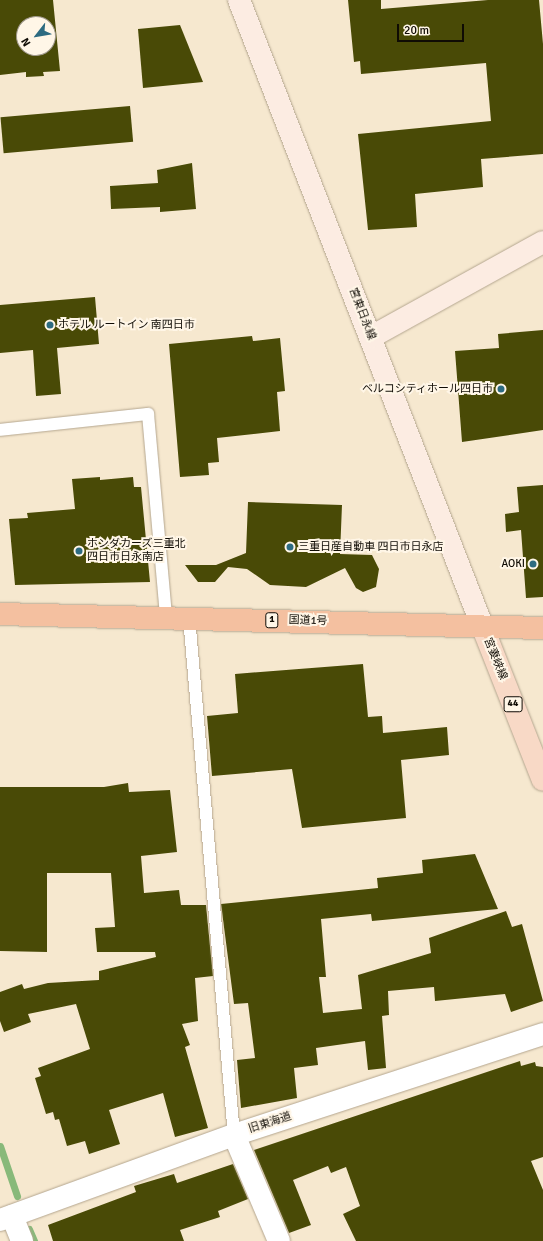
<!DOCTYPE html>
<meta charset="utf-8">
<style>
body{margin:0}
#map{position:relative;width:543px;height:1241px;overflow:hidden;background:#f6e8cf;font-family:Signika,"Noto Sans JP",sans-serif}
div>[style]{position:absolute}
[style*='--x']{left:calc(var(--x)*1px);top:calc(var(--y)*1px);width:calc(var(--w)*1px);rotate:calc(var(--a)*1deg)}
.stream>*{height:7px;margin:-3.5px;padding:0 3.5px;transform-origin:3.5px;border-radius:3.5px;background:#88b97a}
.building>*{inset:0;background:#494a06;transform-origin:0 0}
.roads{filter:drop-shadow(0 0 1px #b4a68f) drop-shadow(0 0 1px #b4a68f)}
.lane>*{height:12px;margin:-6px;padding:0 6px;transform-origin:6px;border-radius:6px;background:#fff}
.street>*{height:22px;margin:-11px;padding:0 11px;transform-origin:11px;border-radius:11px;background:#fff}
.secondary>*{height:22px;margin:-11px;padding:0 11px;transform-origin:11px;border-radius:11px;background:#fcece2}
.primary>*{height:22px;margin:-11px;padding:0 11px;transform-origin:11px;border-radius:11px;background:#f8d9c6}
.highway>*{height:22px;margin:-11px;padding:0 11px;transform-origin:11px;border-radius:11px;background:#f4c0a0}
.dots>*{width:11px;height:11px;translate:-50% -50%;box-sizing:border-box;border:2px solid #fff6e7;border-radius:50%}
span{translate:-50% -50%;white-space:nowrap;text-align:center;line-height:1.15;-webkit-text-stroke:4px #fff6e7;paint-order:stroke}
.shield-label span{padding:1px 3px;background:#fff6e7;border:1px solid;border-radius:3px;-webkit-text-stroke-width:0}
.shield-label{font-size:10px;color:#0f0b04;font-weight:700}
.street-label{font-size:11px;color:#0f0b04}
.poi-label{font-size:11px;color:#0f0b04}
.left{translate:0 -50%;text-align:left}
.right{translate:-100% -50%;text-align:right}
.north{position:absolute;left:16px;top:16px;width:40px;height:40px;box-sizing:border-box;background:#fff6e7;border:1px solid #9f988c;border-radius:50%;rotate:239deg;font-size:11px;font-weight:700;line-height:16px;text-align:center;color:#0f0b04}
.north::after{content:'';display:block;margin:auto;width:14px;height:18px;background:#2d6b81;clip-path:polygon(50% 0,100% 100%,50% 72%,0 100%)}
.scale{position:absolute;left:397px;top:24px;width:67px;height:18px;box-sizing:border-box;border:2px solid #0f0b04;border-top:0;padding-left:5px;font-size:12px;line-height:14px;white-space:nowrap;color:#0f0b04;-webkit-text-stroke:3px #fff6e7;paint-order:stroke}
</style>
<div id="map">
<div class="stream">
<div style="--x:0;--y:1146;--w:53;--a:71.2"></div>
<div style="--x:29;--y:1229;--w:13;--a:67"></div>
</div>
<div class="building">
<div style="clip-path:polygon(evenodd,0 0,53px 0,60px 71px,43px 72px,44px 76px,26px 77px,26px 72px,0 75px,0 0,24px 24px,48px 24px,48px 48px,24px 48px,24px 24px)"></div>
<div style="clip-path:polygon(348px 0,381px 0,381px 9px,488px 0,539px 0,543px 44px,543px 154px,481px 159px,483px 187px,415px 194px,417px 227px,368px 230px,358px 134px,491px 121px,486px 63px,361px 74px,360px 61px,354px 62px)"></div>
<div style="clip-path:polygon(180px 25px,203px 82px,143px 88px,138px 29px)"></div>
<div style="left:130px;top:106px;width:36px;height:130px;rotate:85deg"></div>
<div style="clip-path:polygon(192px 163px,196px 209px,160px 212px,160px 207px,111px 209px,110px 186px,158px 183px,157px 170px)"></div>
<div style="clip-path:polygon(95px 297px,99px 344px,57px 348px,61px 394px,36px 396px,33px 350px,0 353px,0 305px)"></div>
<div style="clip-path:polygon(543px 330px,543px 430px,462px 442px,455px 351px,499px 348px,498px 334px)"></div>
<div style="clip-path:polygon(252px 336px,253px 341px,280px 338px,285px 391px,277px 392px,280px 431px,217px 438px,219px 462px,208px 463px,209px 475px,180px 477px,169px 344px)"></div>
<div style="clip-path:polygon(100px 477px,100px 480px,133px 477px,134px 487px,141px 487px,150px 582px,15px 585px,9px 519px,28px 518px,27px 513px,75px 509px,72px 479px)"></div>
<div style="clip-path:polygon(543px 485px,543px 597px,526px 598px,521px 530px,506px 532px,505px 514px,519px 512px,517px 487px)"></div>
<div style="clip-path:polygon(248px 502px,342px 505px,340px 554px,372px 555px,379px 569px,376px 587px,363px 592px,356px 588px,345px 568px,306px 587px,270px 585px,247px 569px,228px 567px,215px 582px,198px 582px,185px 565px,216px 565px,246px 553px)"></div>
<div style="clip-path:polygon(363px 664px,368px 717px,382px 716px,383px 733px,447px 727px,449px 755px,401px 760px,406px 818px,302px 828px,292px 769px,212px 776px,207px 716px,238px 713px,235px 674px)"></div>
<div style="clip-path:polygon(128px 783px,129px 792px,170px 790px,177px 852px,141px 856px,144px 893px,179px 890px,181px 905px,206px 905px,213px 976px,195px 978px,198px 1021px,182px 1024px,190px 1045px,185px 1047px,208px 1128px,175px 1137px,163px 1093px,109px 1110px,120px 1144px,89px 1154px,85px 1141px,67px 1146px,59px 1119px,55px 1120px,53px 1112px,46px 1114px,35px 1078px,41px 1076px,38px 1068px,90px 1049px,76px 1004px,28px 1014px,31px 1022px,4px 1032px,0 1021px,0 992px,22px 984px,24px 989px,48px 983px,99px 980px,99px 971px,156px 957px,155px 952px,97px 952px,95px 928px,115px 927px,111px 873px,47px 873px,47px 952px,0 951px,0 787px,104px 787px)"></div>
<div style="clip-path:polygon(475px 854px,498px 909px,372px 921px,371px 914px,321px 919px,326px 977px,319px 977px,323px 1013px,362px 1009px,358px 975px,431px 953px,429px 938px,506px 911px,512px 927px,522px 924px,543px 1001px,511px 1012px,505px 994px,435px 1001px,434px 987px,388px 991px,389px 1015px,382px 1016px,386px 1068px,368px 1070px,365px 1041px,316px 1048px,318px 1065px,294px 1068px,297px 1098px,241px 1108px,237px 1060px,255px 1058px,248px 1003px,234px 1004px,221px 904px,378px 888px,377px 878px,423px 873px,422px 860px)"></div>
<div style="clip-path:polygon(520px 1061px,521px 1066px,535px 1062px,536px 1066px,543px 1067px,543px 1157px,531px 1161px,543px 1190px,543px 1241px,356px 1241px,343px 1214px,360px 1206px,346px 1167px,331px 1173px,328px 1166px,293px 1180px,311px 1225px,289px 1233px,254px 1150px)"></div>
<div style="clip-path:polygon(233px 1164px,248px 1199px,218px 1211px,220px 1217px,180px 1230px,184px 1241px,53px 1241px,48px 1225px,136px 1192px,134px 1186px,174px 1174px,177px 1183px)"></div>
</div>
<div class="roads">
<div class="lane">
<div style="--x:0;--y:430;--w:149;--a:-6.2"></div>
<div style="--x:148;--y:414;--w:204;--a:84.9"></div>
<div style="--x:189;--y:617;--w:520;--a:85.04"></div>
</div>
<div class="street">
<div style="--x:234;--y:1135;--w:115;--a:67"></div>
<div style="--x:12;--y:1216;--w:27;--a:68"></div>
<div style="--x:0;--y:1220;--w:249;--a:-20"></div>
<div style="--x:234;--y:1135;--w:325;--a:-18.1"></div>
</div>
<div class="secondary">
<div style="--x:239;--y:0;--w:674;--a:68.77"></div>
<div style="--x:371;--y:337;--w:196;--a:-28.9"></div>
</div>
<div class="primary">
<div style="--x:483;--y:628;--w:163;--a:68.5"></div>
</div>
<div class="highway">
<div style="--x:0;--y:614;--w:543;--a:1.48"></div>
</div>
</div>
<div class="dots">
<div style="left:50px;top:325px;background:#2d6b81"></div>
<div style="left:501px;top:389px;background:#2d6b81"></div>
<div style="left:290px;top:547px;background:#2d6b81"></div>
<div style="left:79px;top:551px;background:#2d6b81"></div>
<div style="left:533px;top:564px;background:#2d6b81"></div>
</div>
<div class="shield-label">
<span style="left:272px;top:620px">1</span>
<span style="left:513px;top:704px">44</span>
</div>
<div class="street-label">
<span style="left:362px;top:314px;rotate:69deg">宮東日永線</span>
<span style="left:308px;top:621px;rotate:2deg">国道1号</span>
<span style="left:495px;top:659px;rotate:68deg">宮妻峡線</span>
<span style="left:270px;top:1123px;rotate:-18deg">旧東海道</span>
</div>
<div class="poi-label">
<span class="left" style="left:58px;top:325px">ホテル ルートイン 南四日市</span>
<span class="right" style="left:493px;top:389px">ベルコシティホール四日市</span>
<span class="left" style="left:87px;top:551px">ホンダカーズ三重北<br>四日市日永南店</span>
<span class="left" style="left:298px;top:547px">三重日産自動車 四日市日永店</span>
<span class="right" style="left:525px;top:564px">AOKI</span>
</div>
<div class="north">N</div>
<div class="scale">20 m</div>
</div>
